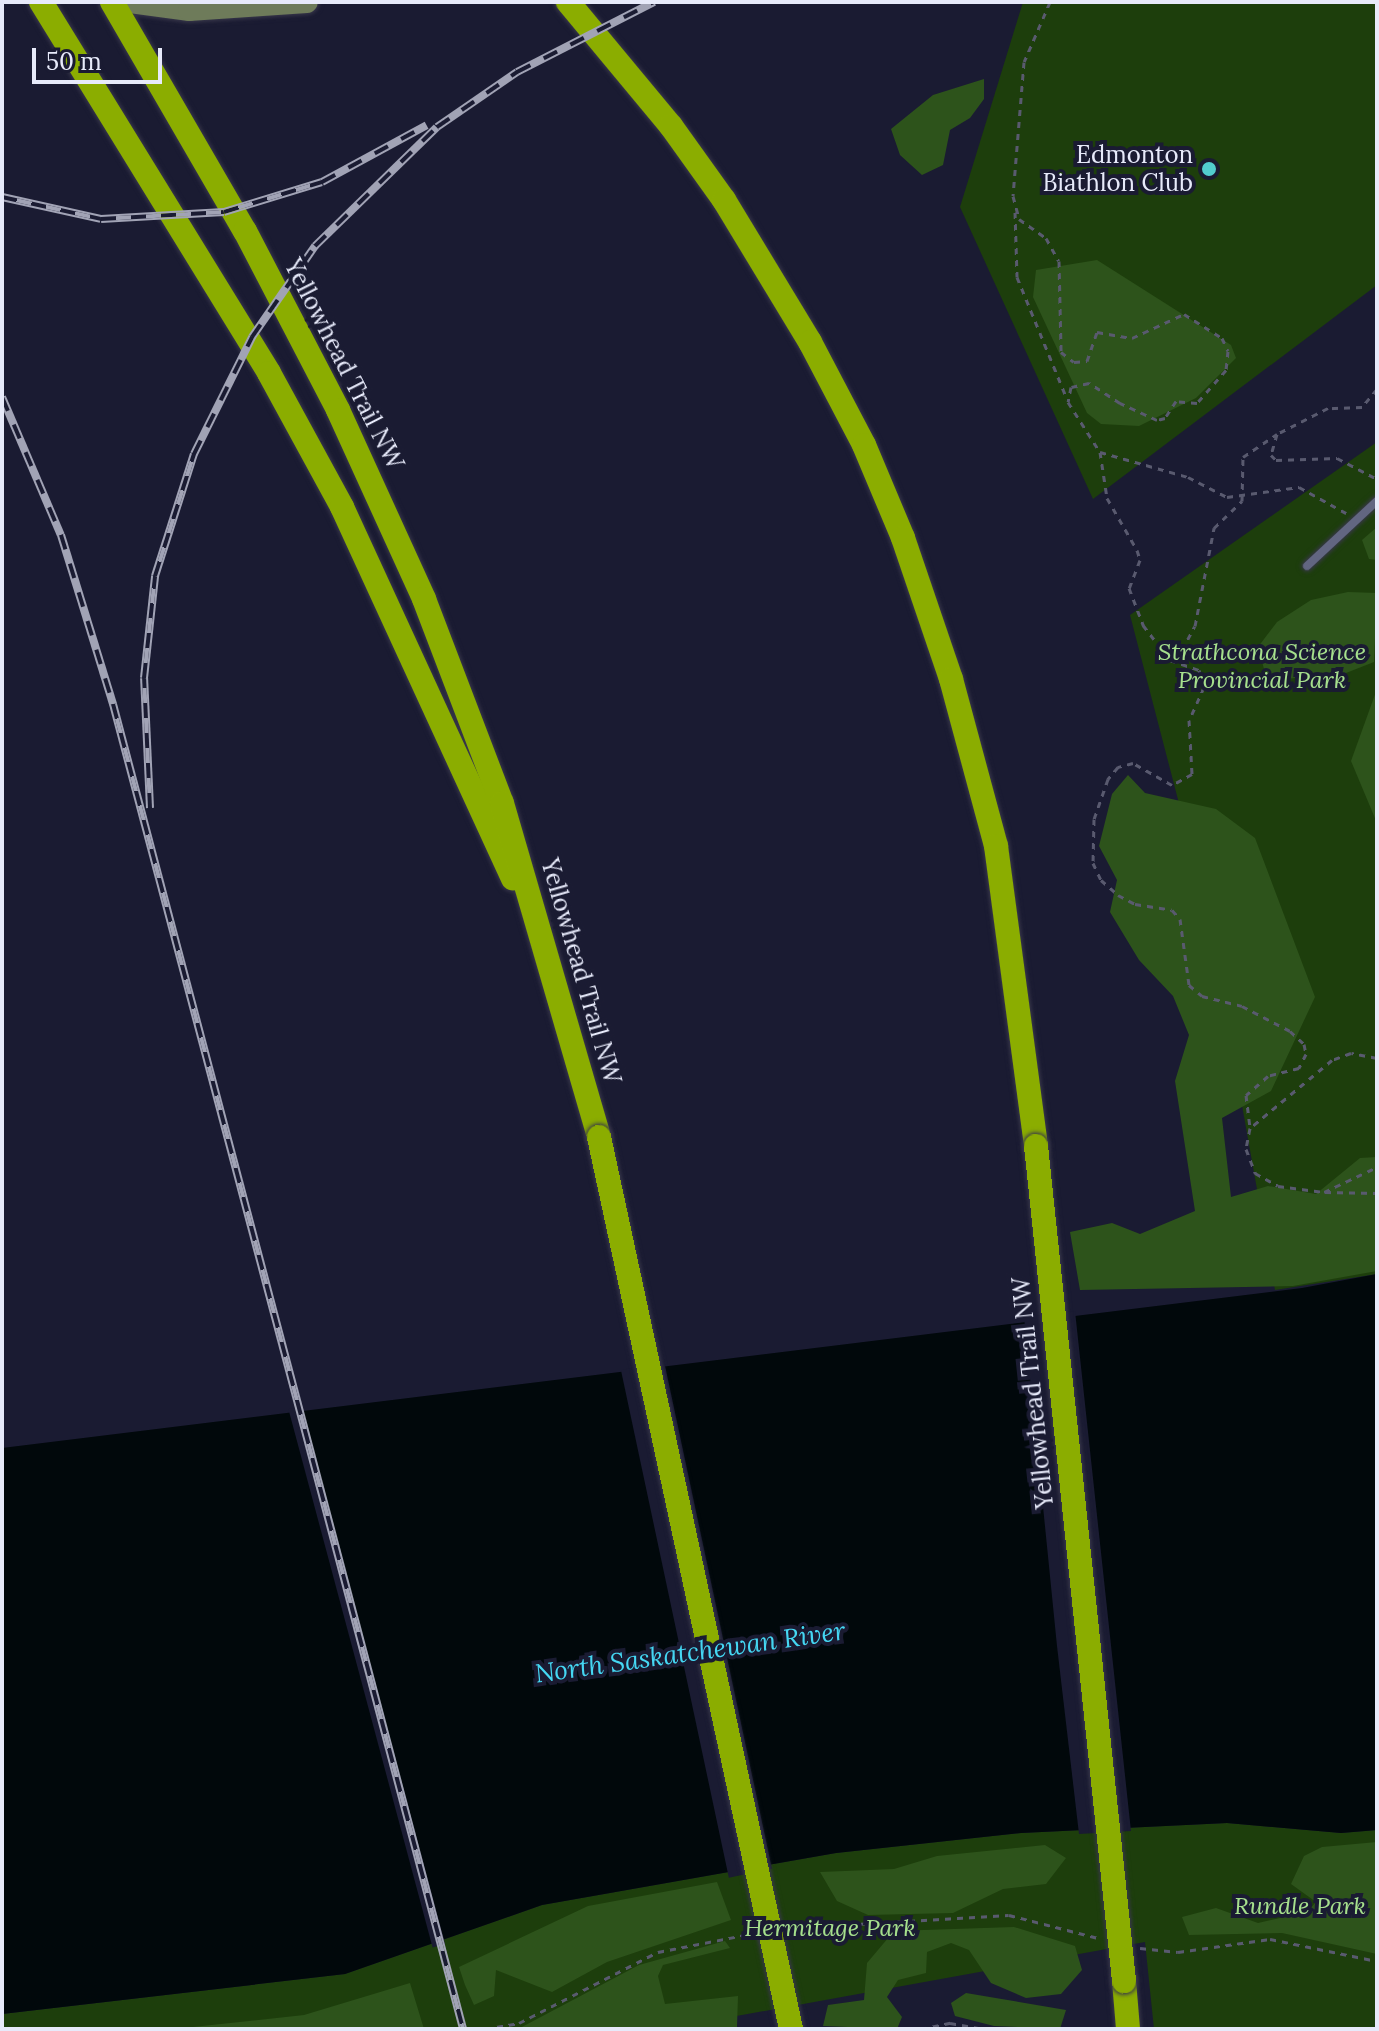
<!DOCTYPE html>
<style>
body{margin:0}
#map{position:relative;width:1379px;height:2031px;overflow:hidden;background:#1a1b32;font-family:Lora,serif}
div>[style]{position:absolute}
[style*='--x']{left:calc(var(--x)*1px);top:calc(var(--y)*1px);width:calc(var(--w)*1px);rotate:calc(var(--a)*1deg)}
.green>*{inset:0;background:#1d3e0c}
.forest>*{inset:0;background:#2d531b}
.water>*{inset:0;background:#01080b}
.pier>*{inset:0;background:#1a1b32;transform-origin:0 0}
.path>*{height:3px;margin-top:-1.5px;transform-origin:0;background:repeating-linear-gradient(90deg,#595a6f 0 6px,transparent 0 12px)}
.roads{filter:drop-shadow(0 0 2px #38374a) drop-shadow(0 0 2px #38374a)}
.service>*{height:8px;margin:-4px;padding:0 4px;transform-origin:4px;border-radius:4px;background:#626681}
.secondary>*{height:22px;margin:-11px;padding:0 11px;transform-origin:11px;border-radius:11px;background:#6e7b5a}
.motorway>*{height:24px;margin:-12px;padding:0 12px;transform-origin:12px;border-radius:12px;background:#8bad00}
.rail>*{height:8px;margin-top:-4px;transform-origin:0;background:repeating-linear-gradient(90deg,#1a1b32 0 15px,#a1a3b5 0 30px);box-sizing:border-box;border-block:2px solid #a1a3b5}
.bridges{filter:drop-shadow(0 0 2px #38374a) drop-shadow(0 0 2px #38374a)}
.motorway-bridge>*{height:24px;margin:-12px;padding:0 12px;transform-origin:12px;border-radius:12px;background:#8bad00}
.dots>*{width:22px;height:22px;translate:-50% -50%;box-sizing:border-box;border:4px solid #1a1b32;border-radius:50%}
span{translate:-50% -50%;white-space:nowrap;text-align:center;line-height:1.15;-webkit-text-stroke:8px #1a1b32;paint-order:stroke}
.poi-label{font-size:24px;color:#e7eafa}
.right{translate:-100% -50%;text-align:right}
.street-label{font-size:24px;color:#e7eafa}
.park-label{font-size:24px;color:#a6e08d;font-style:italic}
.water-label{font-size:26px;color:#45d7f3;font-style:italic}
.frame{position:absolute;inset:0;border:4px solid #e7eafa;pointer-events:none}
.scale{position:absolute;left:32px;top:48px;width:130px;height:36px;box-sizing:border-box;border:4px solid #e7eafa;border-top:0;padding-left:10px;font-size:24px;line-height:28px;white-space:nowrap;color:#e7eafa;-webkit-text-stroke:6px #1a1b32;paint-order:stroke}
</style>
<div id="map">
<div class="green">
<div style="clip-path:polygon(1023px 2px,1377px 2px,1377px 285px,1093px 499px,960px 207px)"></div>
<div style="clip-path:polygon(1377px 442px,1377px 1274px,1275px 1290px,1208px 915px,1130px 615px)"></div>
<div style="clip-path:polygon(1227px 1823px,1341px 1833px,1377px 1830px,1377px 2029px,1154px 2029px,1145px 1942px,665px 2029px,2px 2029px,2px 2014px,345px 1974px,542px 1905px,836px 1853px,1021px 1833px)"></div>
</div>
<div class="forest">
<div style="clip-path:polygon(984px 79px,984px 99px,970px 118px,950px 130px,943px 165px,922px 175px,900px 155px,891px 129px,933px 95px)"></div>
<div style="clip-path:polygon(1097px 260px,1231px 345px,1236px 358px,1196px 398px,1139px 426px,1101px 424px,1087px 413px,1033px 297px,1036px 270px)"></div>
<div style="clip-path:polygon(1377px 527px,1377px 560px,1369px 559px,1362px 540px)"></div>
<div style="clip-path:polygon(1348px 592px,1377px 593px,1374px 662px,1346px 673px,1275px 680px,1264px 669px,1258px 647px,1277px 622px,1311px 600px)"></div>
<div style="clip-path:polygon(1377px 689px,1377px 823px,1351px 761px)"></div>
<div style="clip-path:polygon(1128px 775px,1145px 793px,1216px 809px,1255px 838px,1315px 997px,1271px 1091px,1222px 1118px,1231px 1197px,1268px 1186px,1316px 1194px,1360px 1158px,1377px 1157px,1377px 1271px,1293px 1286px,1080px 1290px,1070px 1232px,1112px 1223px,1140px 1234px,1195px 1211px,1175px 1081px,1189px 1035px,1173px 996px,1139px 960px,1110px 912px,1117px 880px,1099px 846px,1112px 794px)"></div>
<div style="clip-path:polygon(1377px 1842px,1377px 1954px,1282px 1933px,1189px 1935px,1182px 1917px,1216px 1908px,1258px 1923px,1307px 1912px,1316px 1902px,1291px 1884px,1304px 1856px,1322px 1847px)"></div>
<div style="clip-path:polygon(1045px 1845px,1066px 1858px,1046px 1884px,1003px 1889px,953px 1913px,868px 1915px,837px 1901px,820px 1872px,894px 1869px,937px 1856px)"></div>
<div style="clip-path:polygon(717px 1882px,731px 1920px,607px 1962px,552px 1992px,496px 1970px,494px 1996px,474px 2005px,465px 1985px,459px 1967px,588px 1906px)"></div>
<div style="clip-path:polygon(1014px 1927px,1075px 1946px,1082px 1970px,1061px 1994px,1026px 1998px,991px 1983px,969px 1950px,951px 1943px,927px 1952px,926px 1973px,898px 1980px,887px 1997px,902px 2017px,897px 2029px,823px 2026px,828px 2005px,864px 2000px,867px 1963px,894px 1931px)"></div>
<div style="clip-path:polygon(725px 1941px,730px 1948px,663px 1965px,658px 1976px,665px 2004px,738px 1996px,737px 2027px,518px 2029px,639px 1965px)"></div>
<div style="clip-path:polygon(410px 1983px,424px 2029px,174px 2029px,304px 2015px)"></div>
<div style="clip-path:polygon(966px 1993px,1066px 2010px,1060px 2029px,994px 2026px,955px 2016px,951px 2003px)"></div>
</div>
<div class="water">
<div style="clip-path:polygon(1377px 1274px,1377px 1830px,1341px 1833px,1227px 1823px,1021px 1833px,836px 1853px,542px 1905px,345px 1974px,2px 2014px,2px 1448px,1302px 1288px)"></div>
</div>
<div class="pier">
<div style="clip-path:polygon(1075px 1311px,1131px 1831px,1079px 1834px,1057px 1646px,1024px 1317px)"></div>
<div style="left:664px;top:1361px;width:519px;height:44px;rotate:78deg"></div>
<div style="left:301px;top:1406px;width:557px;height:13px;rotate:75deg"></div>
</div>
<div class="path">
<div style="--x:1050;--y:2;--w:65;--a:113.4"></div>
<div style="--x:1024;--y:62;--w:134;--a:94.7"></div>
<div style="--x:1013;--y:196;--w:24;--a:75"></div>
<div style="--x:1019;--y:219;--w:33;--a:35"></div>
<div style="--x:1046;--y:238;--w:26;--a:61"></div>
<div style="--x:1059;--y:261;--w:91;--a:88.7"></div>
<div style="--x:1061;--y:352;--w:16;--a:38"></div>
<div style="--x:1074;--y:362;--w:13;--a:-4"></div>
<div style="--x:1087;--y:361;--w:31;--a:-71"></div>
<div style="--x:1097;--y:332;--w:36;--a:10"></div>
<div style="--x:1132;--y:338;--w:57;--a:-24.8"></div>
<div style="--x:1184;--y:314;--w:45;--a:32.3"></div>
<div style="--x:1222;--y:338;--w:14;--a:65"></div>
<div style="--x:1228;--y:351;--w:19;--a:96"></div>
<div style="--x:1226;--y:370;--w:44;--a:131.3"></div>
<div style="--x:1197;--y:403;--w:21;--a:-175"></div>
<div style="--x:1176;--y:401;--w:20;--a:123"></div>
<div style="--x:1165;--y:418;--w:8;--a:166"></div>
<div style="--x:1157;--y:420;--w:41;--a:-155.3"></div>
<div style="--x:1120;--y:403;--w:37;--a:-147"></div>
<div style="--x:1089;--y:383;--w:18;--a:167"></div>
<div style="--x:1071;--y:387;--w:15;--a:101"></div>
<div style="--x:1068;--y:402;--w:59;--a:57.4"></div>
<div style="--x:1100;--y:452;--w:47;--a:81.3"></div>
<div style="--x:1107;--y:498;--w:60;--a:60"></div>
<div style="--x:1137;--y:550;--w:10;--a:73"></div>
<div style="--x:1140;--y:560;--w:30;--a:111"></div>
<div style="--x:1129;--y:588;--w:40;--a:69"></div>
<div style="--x:1143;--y:625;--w:44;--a:52.4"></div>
<div style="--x:1170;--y:660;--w:31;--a:19"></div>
<div style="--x:1199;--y:670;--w:18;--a:74"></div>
<div style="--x:1204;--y:687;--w:36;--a:114"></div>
<div style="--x:1189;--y:720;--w:54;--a:86.8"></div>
<div style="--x:1192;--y:774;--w:23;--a:151"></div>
<div style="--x:1172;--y:785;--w:45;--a:-150.6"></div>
<div style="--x:1133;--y:763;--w:16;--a:165"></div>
<div style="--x:1118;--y:767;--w:16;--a:130"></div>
<div style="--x:1108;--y:779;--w:42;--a:109.3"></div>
<div style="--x:1094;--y:819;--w:44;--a:91.3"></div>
<div style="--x:1093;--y:863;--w:19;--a:65"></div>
<div style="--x:1101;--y:880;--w:23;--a:41"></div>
<div style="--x:1118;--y:895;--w:19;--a:28"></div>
<div style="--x:1135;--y:904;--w:37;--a:9"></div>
<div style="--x:1172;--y:910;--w:12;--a:48"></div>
<div style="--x:1180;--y:919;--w:67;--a:82.2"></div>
<div style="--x:1189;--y:985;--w:17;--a:40"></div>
<div style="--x:1202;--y:996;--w:41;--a:14"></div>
<div style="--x:1242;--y:1006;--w:54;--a:27.5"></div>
<div style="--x:1290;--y:1031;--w:19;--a:43"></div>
<div style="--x:1304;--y:1044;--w:10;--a:79"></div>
<div style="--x:1306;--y:1054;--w:16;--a:117"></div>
<div style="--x:1299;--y:1068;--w:32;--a:166"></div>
<div style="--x:1268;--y:1076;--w:29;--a:139"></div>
<div style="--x:1246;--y:1095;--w:33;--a:83"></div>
<div style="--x:1015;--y:212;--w:65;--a:88.2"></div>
<div style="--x:1017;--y:277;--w:132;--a:67.7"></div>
<div style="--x:1377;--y:389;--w:23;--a:130"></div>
<div style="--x:1362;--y:407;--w:34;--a:178"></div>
<div style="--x:1328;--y:408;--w:57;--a:153"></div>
<div style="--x:1277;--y:434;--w:22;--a:106"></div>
<div style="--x:1271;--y:455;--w:7;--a:45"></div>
<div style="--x:1276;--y:460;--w:61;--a:-1.9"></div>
<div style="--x:1337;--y:458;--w:45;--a:27.7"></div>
<div style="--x:1100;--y:452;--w:91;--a:15.9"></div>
<div style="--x:1188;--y:477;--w:44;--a:27.1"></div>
<div style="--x:1227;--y:497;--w:73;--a:-7.9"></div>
<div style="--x:1299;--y:487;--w:54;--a:29"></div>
<div style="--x:1166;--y:656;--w:17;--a:-21"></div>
<div style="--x:1182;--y:650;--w:27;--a:-62"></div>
<div style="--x:1195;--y:626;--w:100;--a:-79"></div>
<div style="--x:1214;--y:528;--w:39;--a:-44"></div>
<div style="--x:1242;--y:501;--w:44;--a:-88.7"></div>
<div style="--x:1243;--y:457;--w:41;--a:-34.1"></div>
<div style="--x:1377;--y:1058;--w:26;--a:-169"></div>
<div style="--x:1351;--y:1053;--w:20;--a:160"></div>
<div style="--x:1332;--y:1060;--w:107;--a:140.3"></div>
<div style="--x:1250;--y:1128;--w:21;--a:101"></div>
<div style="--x:1246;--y:1149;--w:26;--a:69"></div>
<div style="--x:1255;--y:1173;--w:26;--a:29"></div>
<div style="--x:1278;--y:1186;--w:46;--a:7.4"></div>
<div style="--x:1324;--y:1192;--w:59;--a:-25.3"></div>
<div style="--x:1325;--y:1192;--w:52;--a:1.1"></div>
<div style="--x:789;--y:1928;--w:220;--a:-3.4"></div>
<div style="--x:1009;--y:1915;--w:92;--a:14.5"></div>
<div style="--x:1140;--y:1948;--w:38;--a:6"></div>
<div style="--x:1178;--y:1952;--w:93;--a:-8"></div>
<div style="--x:1270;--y:1939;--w:109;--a:11.6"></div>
<div style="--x:485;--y:2029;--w:35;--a:-10"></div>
<div style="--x:519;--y:2023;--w:156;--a:-27.1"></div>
<div style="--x:658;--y:1952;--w:94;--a:-11.1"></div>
<div style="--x:921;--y:2029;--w:30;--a:-12"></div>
<div style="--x:950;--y:2023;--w:36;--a:10"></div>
</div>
<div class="roads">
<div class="service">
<div style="--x:1307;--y:566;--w:96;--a:-42.9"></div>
</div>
<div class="secondary">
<div style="--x:130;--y:2;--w:60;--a:7.7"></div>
<div style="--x:189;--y:10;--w:118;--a:-3.9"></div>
</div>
<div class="motorway">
<div style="--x:41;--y:2;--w:435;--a:58.4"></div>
<div style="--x:269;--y:373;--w:153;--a:61.4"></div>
<div style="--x:342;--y:507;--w:409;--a:65.3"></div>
<div style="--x:112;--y:2;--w:265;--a:59.9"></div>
<div style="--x:245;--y:231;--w:202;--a:62.5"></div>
<div style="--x:338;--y:410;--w:208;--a:65.5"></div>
<div style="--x:424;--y:599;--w:218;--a:69.1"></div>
<div style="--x:502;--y:803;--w:348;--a:73.8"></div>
<div style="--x:568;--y:2;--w:161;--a:50.3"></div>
<div style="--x:671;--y:126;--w:91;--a:54.4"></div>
<div style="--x:724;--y:200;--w:166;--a:58.8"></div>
<div style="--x:810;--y:342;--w:116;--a:62.3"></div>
<div style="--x:864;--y:445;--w:101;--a:67.2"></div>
<div style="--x:903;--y:538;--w:149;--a:71.2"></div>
<div style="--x:951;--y:679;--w:173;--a:74.9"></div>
<div style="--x:996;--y:846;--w:303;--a:82.4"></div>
<div style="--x:1124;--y:1981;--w:48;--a:85.2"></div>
</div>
</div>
<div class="rail">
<div style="--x:2;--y:197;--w:101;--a:12.5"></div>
<div style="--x:101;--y:219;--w:123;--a:-3.3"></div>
<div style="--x:224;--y:212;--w:102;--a:-17"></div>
<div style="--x:322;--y:182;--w:119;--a:-28.5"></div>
<div style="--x:2;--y:397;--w:150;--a:66.9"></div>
<div style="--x:61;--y:535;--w:177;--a:72.9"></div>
<div style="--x:113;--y:704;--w:1370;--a:75.2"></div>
<div style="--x:150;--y:808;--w:130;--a:-92.6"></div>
<div style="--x:144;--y:678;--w:103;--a:-83.8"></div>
<div style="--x:155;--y:576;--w:128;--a:-72.3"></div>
<div style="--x:194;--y:454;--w:131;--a:-63.6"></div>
<div style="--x:252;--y:337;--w:111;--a:-55.3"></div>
<div style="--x:315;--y:246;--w:170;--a:-44.3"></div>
<div style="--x:437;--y:127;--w:97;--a:-34.5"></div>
<div style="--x:517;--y:72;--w:154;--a:-27.1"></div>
</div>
<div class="bridges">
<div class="motorway-bridge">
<div style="--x:599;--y:1137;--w:912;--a:77.85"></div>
<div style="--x:1036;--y:1146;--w:840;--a:83.98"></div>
</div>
</div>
<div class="dots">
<div style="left:1209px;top:169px;background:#52cdce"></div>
</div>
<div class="poi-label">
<span class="right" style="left:1193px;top:169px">Edmonton<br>Biathlon Club</span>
</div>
<div class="street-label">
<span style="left:344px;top:364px;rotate:63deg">Yellowhead Trail NW</span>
<span style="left:581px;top:971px;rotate:74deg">Yellowhead Trail NW</span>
<span style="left:1033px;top:1393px;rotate:-96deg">Yellowhead Trail NW</span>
</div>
<div class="park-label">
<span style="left:1262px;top:666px">Strathcona Science<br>Provincial Park</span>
<span style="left:1300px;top:1906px">Rundle Park</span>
<span style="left:830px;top:1928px">Hermitage Park</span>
</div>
<div class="water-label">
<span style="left:690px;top:1652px;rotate:-8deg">North Saskatchewan River</span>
</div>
<div class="frame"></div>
<div class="scale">50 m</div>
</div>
